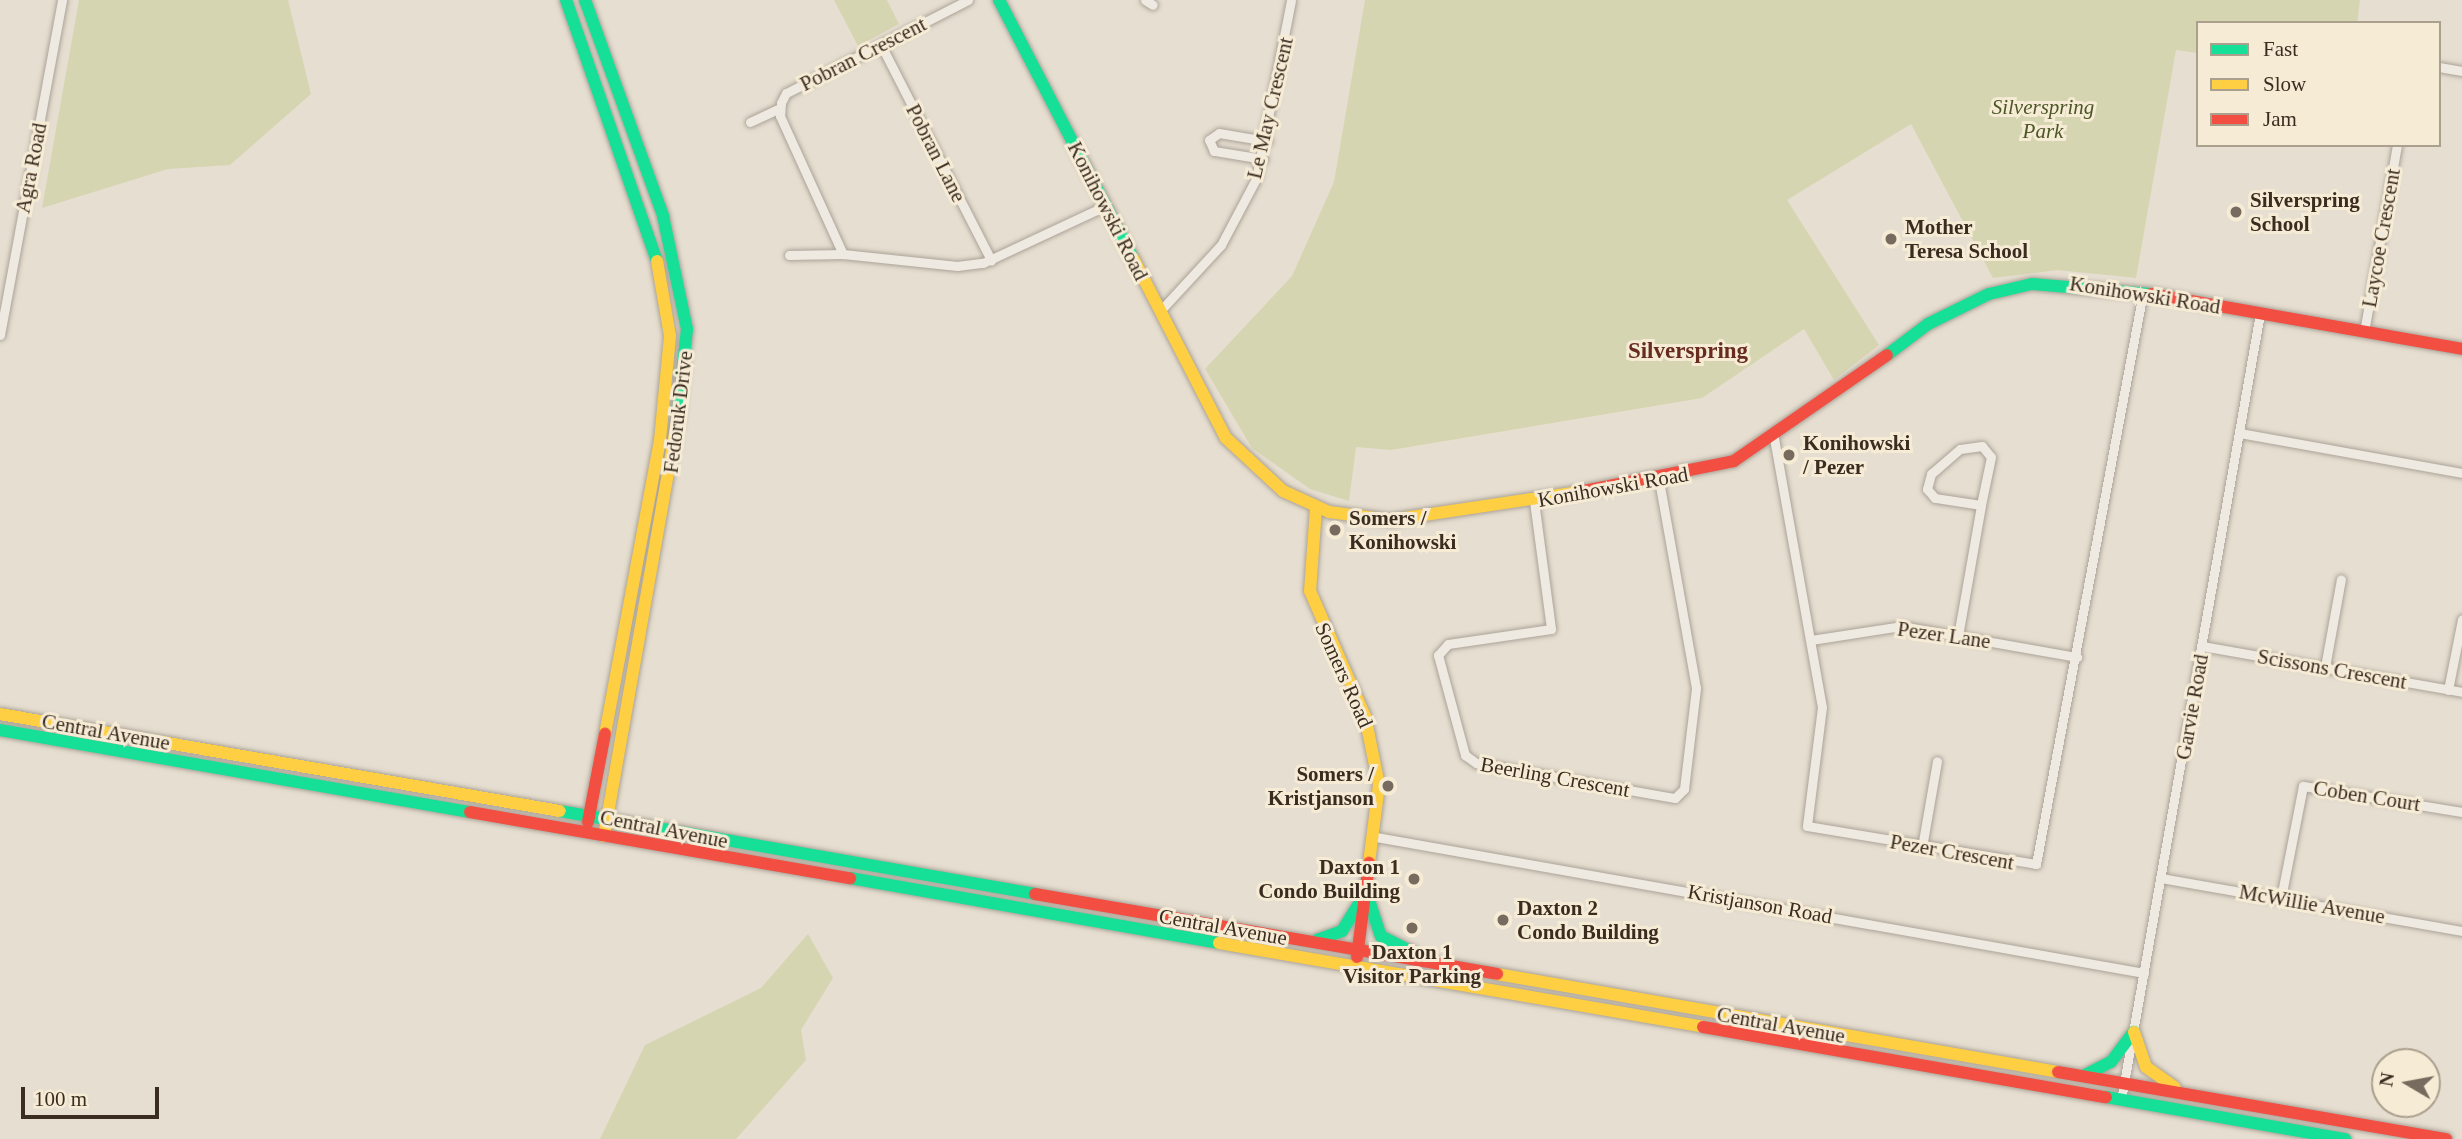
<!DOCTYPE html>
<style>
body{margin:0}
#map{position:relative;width:2462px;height:1139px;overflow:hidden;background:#e6ded0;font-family:Georgia,serif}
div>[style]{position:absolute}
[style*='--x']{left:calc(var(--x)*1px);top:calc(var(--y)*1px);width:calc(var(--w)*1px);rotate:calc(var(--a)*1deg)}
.green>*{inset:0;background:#d6d5b2}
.roads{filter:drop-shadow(0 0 2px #aba398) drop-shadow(0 0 2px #aba398)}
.street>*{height:9px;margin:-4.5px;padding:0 4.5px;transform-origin:4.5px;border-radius:4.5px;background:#eee9e1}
.fast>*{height:12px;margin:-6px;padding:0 6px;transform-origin:6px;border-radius:6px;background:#16e098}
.slow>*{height:12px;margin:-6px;padding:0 6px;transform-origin:6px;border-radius:6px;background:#ffcf43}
.jam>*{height:12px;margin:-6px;padding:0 6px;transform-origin:6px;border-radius:6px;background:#f24e42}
.dots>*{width:19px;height:19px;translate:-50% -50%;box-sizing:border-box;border:4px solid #f6ecd6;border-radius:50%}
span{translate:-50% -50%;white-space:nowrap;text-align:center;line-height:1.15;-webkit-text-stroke:6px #f6ecd6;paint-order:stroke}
.street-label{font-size:21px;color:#3b2c20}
.park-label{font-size:21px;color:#4c5726;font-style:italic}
.poi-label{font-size:21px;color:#3b2c20;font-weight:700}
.left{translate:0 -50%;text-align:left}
.right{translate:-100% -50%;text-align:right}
.neighbourhood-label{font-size:23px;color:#672c1f;font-weight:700}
.legend{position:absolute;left:2196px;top:21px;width:245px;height:126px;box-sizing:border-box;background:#f6ecd6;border:2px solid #ab9f8d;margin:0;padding:9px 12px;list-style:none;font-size:21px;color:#3b2c20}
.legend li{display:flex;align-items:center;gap:14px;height:35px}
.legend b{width:35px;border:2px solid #ab9f8d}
.north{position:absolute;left:2371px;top:1048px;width:70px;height:70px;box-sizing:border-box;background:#f6ecd6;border:2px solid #ab9f8d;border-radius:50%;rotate:280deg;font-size:19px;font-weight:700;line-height:28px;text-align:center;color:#3b2c20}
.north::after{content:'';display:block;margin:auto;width:24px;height:32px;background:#776a5e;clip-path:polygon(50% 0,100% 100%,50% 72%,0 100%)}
.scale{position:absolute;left:21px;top:1087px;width:138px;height:32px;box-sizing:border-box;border:4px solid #3b2c20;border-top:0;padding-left:9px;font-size:21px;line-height:24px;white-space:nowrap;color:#3b2c20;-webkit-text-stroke:5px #f6ecd6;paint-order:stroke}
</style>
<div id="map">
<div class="green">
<div style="clip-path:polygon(79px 0,288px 0,311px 94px,230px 165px,168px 169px,42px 208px)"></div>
<div style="clip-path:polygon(834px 0,887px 0,899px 24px,858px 46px)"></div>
<div style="clip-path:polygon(1365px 0,2360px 0,2357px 23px,2198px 23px,2198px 53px,2176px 50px,2136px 278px,2057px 270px,1993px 278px,1911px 124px,1787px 200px,1879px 345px,1834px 380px,1804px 329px,1702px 398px,1391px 450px,1356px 447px,1349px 501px,1310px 489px,1252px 448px,1205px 369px,1292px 276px,1334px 182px)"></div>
<div style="clip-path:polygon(808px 934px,833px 978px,801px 1030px,806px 1060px,736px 1139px,600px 1139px,645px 1045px,761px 988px)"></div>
</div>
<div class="roads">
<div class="street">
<div style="--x:968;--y:0;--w:204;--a:152.9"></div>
<div style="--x:786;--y:93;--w:11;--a:117"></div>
<div style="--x:781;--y:103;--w:13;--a:94"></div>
<div style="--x:780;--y:116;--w:152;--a:65.5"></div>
<div style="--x:843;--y:254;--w:115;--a:6"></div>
<div style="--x:957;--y:266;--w:26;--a:-7"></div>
<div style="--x:983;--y:263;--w:135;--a:-25"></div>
<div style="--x:1145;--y:0;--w:9;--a:32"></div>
<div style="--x:881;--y:45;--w:242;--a:62.9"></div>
<div style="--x:2439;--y:67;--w:23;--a:10"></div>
<div style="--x:750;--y:122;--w:33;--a:-25"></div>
<div style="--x:1263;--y:159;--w:50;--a:-170.7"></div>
<div style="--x:1214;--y:151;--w:12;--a:-114"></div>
<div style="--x:1209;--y:140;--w:12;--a:-35"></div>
<div style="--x:1219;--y:133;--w:49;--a:9.5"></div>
<div style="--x:789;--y:255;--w:54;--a:-1.1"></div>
<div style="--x:1160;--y:311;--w:90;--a:-47.3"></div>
<div style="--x:1221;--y:245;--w:75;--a:-62.1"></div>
<div style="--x:1256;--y:179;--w:182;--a:-78.9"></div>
<div style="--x:2364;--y:332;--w:190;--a:-80"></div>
<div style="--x:0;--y:335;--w:341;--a:-79.5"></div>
<div style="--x:2240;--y:433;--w:226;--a:10.2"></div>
<div style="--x:1774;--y:438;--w:273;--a:79.9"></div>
<div style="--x:1822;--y:707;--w:120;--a:97.2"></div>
<div style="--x:1807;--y:826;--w:232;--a:9.4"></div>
<div style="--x:2036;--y:864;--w:582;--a:-79.4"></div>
<div style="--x:1982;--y:446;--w:14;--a:51"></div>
<div style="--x:1991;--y:457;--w:49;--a:101.8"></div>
<div style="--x:1981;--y:505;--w:47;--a:-171.3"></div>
<div style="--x:1935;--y:498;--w:12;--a:-132"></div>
<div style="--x:1927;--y:489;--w:16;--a:-75"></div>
<div style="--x:1931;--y:474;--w:38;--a:-41"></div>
<div style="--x:1960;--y:449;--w:22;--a:-8"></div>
<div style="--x:1534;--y:501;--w:129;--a:82.4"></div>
<div style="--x:1551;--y:629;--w:104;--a:171.7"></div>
<div style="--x:1448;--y:644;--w:15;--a:132"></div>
<div style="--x:1438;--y:655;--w:104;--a:74.9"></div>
<div style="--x:1465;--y:755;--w:14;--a:36"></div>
<div style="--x:1476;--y:763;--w:202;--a:10"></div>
<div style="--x:1675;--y:798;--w:13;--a:-45"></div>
<div style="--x:1684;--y:789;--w:102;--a:-83.2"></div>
<div style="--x:1696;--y:688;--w:211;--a:-100.1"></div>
<div style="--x:1958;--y:636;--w:133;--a:-80"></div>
<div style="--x:1811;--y:640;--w:91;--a:-8.8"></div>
<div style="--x:1901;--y:626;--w:179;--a:10"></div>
<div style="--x:2202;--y:646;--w:264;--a:10"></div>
<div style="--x:2325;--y:667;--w:89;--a:-79.7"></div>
<div style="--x:2448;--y:690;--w:72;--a:-78.8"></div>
<div style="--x:1376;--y:837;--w:780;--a:10.04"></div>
<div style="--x:1922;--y:847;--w:87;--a:-80.1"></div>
<div style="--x:2161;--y:878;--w:306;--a:10"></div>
<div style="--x:2281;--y:898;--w:114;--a:-78.9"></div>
<div style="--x:2303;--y:786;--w:161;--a:9.3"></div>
<div style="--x:2121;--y:1100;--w:799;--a:-79.98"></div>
</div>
<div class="fast">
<div style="--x:566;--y:0;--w:276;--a:70.8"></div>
<div style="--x:585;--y:0;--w:230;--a:70.1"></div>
<div style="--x:663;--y:216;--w:116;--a:78"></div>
<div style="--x:687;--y:329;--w:95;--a:96.1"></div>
<div style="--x:999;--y:0;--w:291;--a:62.6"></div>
<div style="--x:1887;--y:355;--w:51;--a:-37.1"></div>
<div style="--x:1928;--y:324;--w:68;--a:-26.2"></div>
<div style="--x:1989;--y:294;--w:44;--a:-13.1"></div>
<div style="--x:2032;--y:284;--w:119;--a:4.8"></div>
<div style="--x:0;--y:730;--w:477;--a:9.9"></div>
<div style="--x:560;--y:811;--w:482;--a:9.9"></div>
<div style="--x:850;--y:878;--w:375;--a:10"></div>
<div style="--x:1369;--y:900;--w:38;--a:72"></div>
<div style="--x:1381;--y:936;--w:37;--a:27"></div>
<div style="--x:1317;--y:940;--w:27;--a:-20"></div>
<div style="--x:1342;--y:931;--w:36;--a:-58"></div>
<div style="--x:2083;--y:1076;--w:31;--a:-27"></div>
<div style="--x:2111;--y:1062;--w:38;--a:-53"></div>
<div style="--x:2106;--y:1097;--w:243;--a:10"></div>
</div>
<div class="slow">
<div style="--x:1133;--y:258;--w:203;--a:62.7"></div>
<div style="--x:1226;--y:438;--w:78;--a:42.9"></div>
<div style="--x:1283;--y:491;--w:51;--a:24.5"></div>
<div style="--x:1329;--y:512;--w:63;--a:7.4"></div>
<div style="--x:1391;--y:520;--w:190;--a:-8.5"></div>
<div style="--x:1316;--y:508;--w:83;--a:94.1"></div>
<div style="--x:1310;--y:591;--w:137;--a:66.3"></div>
<div style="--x:1365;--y:716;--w:70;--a:78.5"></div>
<div style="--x:1379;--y:785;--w:79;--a:97.3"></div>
<div style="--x:0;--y:714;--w:568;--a:9.83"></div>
<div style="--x:605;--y:734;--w:299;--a:-79.4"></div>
<div style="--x:660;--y:440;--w:104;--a:-84.5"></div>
<div style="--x:670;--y:336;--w:76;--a:-99.8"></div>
<div style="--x:604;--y:836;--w:419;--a:-80"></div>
<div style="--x:1219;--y:943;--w:491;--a:9.8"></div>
<div style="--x:1497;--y:974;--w:569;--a:9.91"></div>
<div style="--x:2134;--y:1032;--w:37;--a:71"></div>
<div style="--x:2146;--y:1067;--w:35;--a:35"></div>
</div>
<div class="jam">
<div style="--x:2151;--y:294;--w:316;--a:10"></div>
<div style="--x:1579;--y:492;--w:158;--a:-11.3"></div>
<div style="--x:1734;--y:461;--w:186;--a:-34.7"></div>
<div style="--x:470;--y:812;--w:386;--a:9.9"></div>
<div style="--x:588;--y:822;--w:90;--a:-79.1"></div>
<div style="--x:1035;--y:894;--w:469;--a:9.8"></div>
<div style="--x:1357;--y:957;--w:95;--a:-82.7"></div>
<div style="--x:1703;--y:1027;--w:409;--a:9.9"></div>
<div style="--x:2058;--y:1072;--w:394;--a:9.8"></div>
</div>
</div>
<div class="dots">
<div style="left:2236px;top:212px;background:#776a5e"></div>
<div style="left:1891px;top:239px;background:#776a5e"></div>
<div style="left:1789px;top:455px;background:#776a5e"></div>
<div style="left:1335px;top:530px;background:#776a5e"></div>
<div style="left:1388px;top:786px;background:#776a5e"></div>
<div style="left:1414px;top:879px;background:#776a5e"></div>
<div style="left:1503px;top:920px;background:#776a5e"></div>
<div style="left:1412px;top:928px;background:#776a5e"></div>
</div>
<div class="street-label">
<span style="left:863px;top:54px;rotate:-27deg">Pobran Crescent</span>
<span style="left:1270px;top:108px;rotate:-77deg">Le May Crescent</span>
<span style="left:936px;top:153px;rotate:63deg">Pobran Lane</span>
<span style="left:31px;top:168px;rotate:-79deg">Agra Road</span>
<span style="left:1108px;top:211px;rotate:63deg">Konihowski Road</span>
<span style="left:2381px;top:238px;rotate:-80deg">Laycoe Crescent</span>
<span style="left:2145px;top:295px;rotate:9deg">Konihowski Road</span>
<span style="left:678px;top:412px;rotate:-83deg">Fedoruk Drive</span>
<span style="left:1613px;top:487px;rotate:-10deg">Konihowski Road</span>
<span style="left:1944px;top:635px;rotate:8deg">Pezer Lane</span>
<span style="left:2332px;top:669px;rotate:10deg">Scissons Crescent</span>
<span style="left:1344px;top:675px;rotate:66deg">Somers Road</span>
<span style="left:2192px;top:707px;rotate:-80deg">Garvie Road</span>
<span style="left:106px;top:732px;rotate:10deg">Central Avenue</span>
<span style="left:1555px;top:777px;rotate:10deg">Beerling Crescent</span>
<span style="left:2367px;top:796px;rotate:9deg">Coben Court</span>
<span style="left:664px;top:829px;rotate:11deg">Central Avenue</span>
<span style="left:1952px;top:852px;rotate:10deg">Pezer Crescent</span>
<span style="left:1760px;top:904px;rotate:10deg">Kristjanson Road</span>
<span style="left:2312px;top:904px;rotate:10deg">McWillie Avenue</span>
<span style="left:1223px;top:927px;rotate:10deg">Central Avenue</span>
<span style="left:1781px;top:1025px;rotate:10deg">Central Avenue</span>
</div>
<div class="park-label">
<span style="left:2043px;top:119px">Silverspring<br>Park</span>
</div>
<div class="poi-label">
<span class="left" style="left:2250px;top:212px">Silverspring<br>School</span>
<span class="left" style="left:1905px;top:239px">Mother<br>Teresa School</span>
<span class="left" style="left:1803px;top:455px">Konihowski<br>/ Pezer</span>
<span class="left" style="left:1349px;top:530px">Somers /<br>Konihowski</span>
<span class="right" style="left:1374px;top:786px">Somers /<br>Kristjanson</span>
<span class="right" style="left:1400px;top:879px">Daxton 1<br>Condo Building</span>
<span class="left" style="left:1517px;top:920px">Daxton 2<br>Condo Building</span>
<span style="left:1412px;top:964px">Daxton 1<br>Visitor Parking</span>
</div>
<div class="neighbourhood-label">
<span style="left:1688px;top:351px">Silverspring</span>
</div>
<ul class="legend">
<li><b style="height:9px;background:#16e098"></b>Fast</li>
<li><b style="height:9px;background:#ffcf43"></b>Slow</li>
<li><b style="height:9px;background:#f24e42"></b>Jam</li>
</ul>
<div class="north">N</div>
<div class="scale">100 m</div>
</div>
